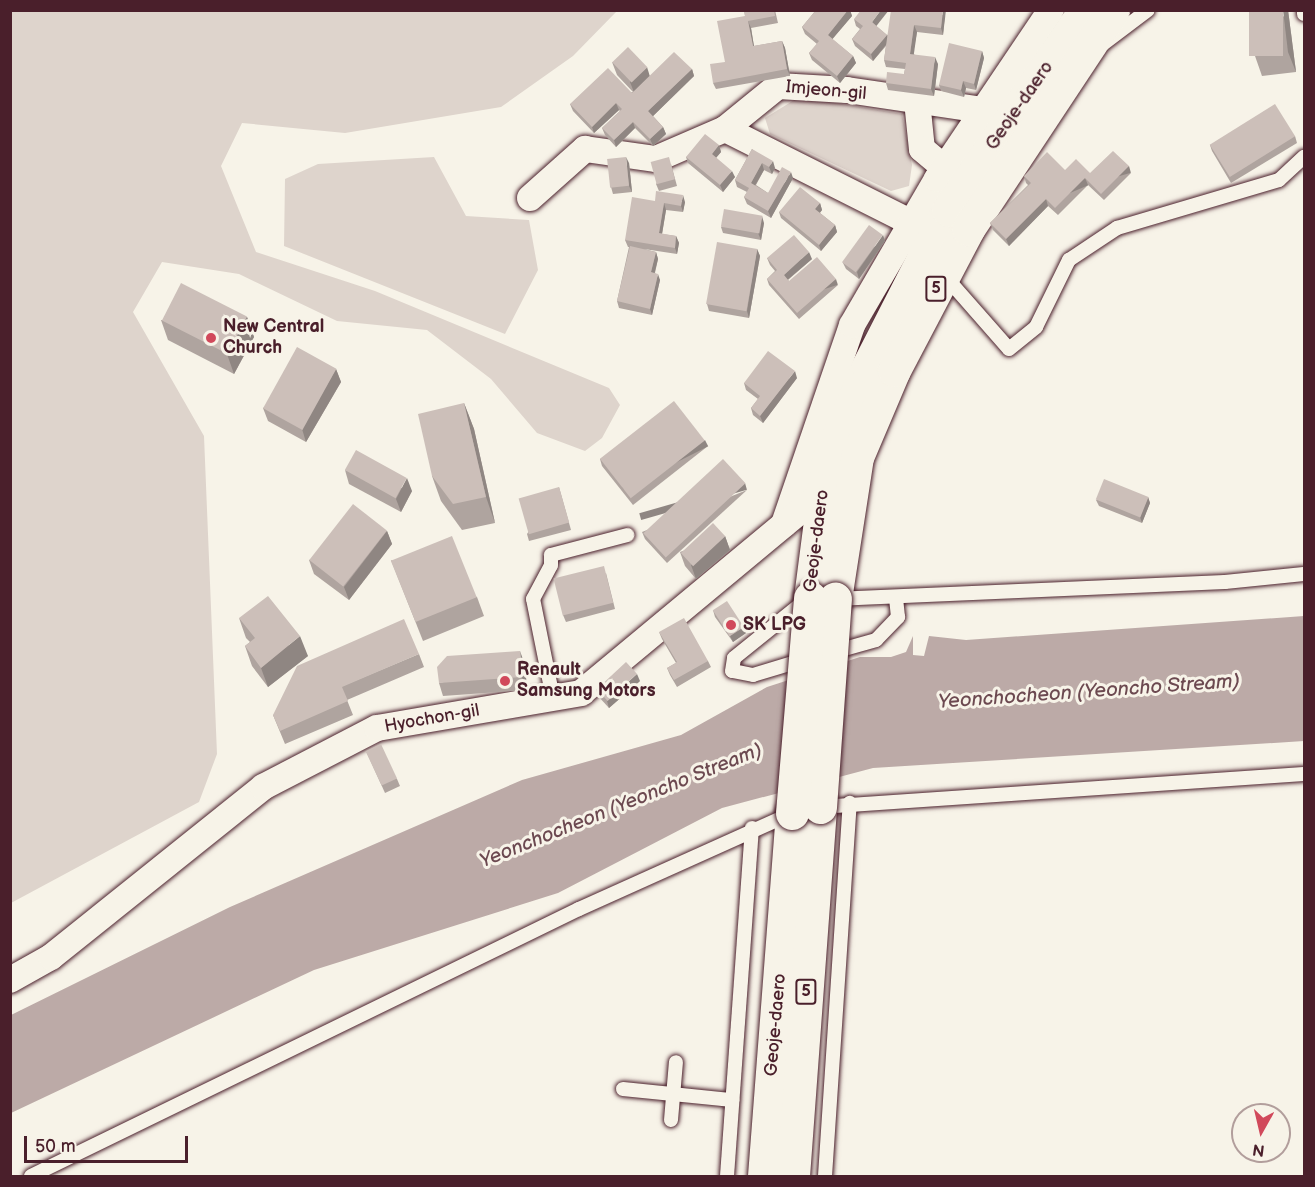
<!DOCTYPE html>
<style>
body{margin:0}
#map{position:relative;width:1315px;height:1187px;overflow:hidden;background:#f7f3e8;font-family:"Balsamiq Sans",sans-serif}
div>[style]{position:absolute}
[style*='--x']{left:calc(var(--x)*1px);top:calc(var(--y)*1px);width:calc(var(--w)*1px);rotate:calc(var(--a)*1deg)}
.green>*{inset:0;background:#ded4cc}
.water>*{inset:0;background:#bcaaa7}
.roads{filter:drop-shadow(0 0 2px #4a1f2b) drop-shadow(0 0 2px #4a1f2b)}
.service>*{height:14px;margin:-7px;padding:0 7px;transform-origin:7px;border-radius:7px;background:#f7f3e8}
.minor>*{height:26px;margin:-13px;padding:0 13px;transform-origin:13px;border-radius:13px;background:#f7f3e8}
.primary>*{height:33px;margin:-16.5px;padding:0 16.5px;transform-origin:16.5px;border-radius:16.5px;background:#f7f3e8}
.bridges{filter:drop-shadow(0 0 2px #4a1f2b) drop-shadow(0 0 2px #4a1f2b)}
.primary-bridge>*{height:33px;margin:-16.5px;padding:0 16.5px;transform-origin:16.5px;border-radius:16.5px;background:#f7f3e8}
.wall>*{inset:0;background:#afa49f}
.shaded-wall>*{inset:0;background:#8f8682;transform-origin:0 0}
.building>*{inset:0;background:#ccbfb9;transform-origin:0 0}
.dots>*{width:16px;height:16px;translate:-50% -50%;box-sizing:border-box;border:3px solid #f7f3e8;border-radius:50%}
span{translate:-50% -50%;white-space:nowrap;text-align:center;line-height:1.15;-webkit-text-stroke:6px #f7f3e8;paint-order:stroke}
.shield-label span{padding:2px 4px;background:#f7f3e8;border:2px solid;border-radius:4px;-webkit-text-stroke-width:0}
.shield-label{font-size:16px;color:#4a1f2b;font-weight:700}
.street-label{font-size:18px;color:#4a1f2b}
.poi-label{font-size:18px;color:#4a1f2b;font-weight:700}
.left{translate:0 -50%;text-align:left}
.water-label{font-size:20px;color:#6c4950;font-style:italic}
.frame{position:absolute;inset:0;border:12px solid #4a1f2b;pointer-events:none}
.north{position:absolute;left:1231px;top:1103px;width:60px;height:60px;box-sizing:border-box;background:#f7f3e8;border:2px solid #b29e9c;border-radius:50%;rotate:188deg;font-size:16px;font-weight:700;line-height:24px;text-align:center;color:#4a1f2b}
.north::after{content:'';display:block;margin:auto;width:21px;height:27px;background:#d1495b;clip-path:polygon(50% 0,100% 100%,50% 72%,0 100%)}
.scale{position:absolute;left:24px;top:1136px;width:164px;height:27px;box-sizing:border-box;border:3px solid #4a1f2b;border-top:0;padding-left:8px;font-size:18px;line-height:21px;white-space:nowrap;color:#4a1f2b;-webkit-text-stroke:4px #f7f3e8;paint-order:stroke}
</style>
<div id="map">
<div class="green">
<div style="clip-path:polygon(11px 10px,617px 11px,573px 56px,501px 107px,345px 133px,242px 123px,221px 166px,256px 252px,375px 291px,609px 388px,620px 405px,602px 438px,585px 451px,537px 433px,491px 379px,427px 330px,337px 321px,239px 274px,162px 262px,133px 312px,204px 436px,217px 754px,199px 802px,11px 903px)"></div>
<div style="clip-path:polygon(799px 97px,902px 114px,912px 165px,909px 186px,891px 191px,770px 134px,765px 118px)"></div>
<div style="clip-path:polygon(434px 157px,466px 216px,529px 220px,538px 270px,505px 334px,284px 246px,285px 179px,318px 164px)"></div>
</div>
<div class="water">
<div style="clip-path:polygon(1304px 616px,1304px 741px,873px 768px,722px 808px,558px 893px,314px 970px,11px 1113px,11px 1015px,230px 907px,522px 780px,681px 735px,767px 687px,860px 657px,891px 657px,906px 652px,913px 636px,913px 655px,924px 656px,929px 636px,966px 640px)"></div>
</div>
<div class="roads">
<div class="service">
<div style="--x:1304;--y:10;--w:4;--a:90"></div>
<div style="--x:1103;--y:44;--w:56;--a:-37.1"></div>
<div style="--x:944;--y:275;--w:98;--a:48.7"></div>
<div style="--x:1009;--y:349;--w:35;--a:-39"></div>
<div style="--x:1036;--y:327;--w:75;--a:-63.8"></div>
<div style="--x:1069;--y:260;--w:58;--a:-33.7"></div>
<div style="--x:1117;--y:228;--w:169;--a:-16.5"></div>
<div style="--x:1279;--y:180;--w:34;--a:-43"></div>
<div style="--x:835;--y:599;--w:390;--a:-2.5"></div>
<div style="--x:1225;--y:582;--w:79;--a:-5.8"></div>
<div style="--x:830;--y:653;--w:48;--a:-15.8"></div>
<div style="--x:876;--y:640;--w:32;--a:-46"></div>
<div style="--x:898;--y:617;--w:20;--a:-96"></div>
<div style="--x:806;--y:659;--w:55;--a:163.2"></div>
<div style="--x:753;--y:675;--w:21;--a:-169"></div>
<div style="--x:732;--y:671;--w:13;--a:-81"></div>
<div style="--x:734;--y:658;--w:92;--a:-38.9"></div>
<div style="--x:553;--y:698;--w:101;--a:-101.4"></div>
<div style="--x:533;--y:599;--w:38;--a:-62"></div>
<div style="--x:551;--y:565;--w:10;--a:-90"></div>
<div style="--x:551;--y:555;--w:79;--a:-14.7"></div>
<div style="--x:820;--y:807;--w:485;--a:-3.9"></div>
<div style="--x:623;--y:1089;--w:110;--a:5.8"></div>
<div style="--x:671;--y:1120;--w:58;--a:-85.1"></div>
<div style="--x:31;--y:1176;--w:610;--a:-25.98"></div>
<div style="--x:579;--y:909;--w:231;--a:-24.2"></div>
<div style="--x:727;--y:1176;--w:349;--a:-85.9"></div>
<div style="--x:825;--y:1176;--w:374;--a:-86.2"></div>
</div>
<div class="minor">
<div style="--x:917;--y:101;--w:48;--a:84.1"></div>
<div style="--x:922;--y:149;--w:30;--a:40"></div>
<div style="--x:725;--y:129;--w:209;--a:26.7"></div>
<div style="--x:530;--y:198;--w:74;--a:-41.7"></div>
<div style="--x:585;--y:149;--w:72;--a:8"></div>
<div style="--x:656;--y:159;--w:75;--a:-23.5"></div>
<div style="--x:725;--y:129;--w:68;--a:-39.1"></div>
<div style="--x:778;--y:86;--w:69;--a:3.3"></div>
<div style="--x:847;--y:90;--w:136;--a:8.4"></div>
<div style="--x:784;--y:524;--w:210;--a:-71.1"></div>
<div style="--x:852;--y:325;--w:169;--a:-59.8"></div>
<div style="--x:937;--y:179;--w:204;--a:-56"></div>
<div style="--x:10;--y:980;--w:47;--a:-29.3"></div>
<div style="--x:51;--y:957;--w:272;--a:-38.7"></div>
<div style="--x:263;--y:787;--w:128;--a:-27.4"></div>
<div style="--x:377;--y:728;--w:207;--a:-9.7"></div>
<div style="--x:581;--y:693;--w:315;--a:-39.7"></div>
</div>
<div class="primary">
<div style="--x:810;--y:598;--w:140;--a:-82.6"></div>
<div style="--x:828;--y:459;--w:101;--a:-66.7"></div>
<div style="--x:868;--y:366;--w:175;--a:-62.9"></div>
<div style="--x:948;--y:210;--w:242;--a:-55.6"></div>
<div style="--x:835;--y:599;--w:144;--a:-81.2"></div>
<div style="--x:857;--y:457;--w:95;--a:-67"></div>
<div style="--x:894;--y:370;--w:159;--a:-62.3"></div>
<div style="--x:968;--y:229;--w:263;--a:-56.5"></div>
<div style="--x:764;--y:1176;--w:364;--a:-85.6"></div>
<div style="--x:793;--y:1176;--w:370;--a:-85.8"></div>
</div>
</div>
<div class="bridges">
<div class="primary-bridge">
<div style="--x:820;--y:807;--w:209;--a:-85.9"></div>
<div style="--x:792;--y:813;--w:216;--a:-85.2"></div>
</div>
</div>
<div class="wall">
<div style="clip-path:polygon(744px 10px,775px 10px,778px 23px,751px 28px,754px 46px,782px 41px,785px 48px,790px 76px,716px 89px,713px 83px,725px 62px,745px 16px)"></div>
<div style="clip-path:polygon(816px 10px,850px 10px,852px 16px,832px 39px,853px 56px,856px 63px,840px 83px,812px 60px,809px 53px,817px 44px,805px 34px,802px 27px)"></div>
<div style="clip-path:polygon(1288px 10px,1296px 72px,1262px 76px,1255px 56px)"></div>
<div style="clip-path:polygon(945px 14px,943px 35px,917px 32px,913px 54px,938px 64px,934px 96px,888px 90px,886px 83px,904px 74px,905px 69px,886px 67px,884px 60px,886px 46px,873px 61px,855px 46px,852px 39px,860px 29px,856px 26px,854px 19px,876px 26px,887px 35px)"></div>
<div style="clip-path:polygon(982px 51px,984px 58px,976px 90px,966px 88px,964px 97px,941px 91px,939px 85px)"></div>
<div style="clip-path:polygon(612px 62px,650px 76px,692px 69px,694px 76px,653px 116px,663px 127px,666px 134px,653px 146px,635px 128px,616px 147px,605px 135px,602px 128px,620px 111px,619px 110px,594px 133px,573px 111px,570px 104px,633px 92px,617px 75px)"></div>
<div style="clip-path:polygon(1295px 136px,1297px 143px,1231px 183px,1212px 151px,1210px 145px)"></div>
<div style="clip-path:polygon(719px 145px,721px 152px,716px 158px,735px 177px,723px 192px,688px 163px,686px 157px)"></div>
<div style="clip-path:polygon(752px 149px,775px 168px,772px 174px,764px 170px,756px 185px,768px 193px,793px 178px,771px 218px,747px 204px,744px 197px,747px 192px,737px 187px,735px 180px)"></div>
<div style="clip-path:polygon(629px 163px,632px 192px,613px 194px,611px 187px)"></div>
<div style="clip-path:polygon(671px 164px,677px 186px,659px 191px,656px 184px)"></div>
<div style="clip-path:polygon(1065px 170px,1090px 173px,1131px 173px,1104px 200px,1088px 185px,1058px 215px,1048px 206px,1009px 246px,993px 230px,990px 223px,1028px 185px,1026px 183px,1024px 176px)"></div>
<div style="clip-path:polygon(655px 201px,685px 202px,683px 212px,666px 210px,662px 234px,676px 236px,679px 243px,677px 254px,644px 249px,656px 252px,658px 259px,655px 273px,660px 280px,652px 315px,619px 308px,617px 301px,629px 247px,628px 247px,625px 240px)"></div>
<div style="clip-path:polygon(820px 203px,822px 210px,820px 213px,835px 225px,837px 232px,821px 251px,781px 218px,779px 212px)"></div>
<div style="clip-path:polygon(764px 223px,761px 240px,723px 233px,721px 227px)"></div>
<div style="clip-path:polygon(885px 241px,859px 279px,846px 269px,843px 263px)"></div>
<div style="clip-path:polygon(757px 249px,760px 256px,749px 318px,709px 311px,707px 304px)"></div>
<div style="clip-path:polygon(767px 258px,812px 259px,788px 280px,789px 281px,838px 285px,799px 319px,769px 285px,767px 279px,775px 271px,770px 265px)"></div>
<div style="clip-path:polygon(247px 317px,254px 337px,234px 374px,168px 340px,161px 320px)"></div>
<div style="clip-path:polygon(336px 369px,341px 382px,306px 442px,268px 421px,263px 408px)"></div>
<div style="clip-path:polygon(797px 378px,763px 423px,753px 415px,751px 408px,758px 399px,746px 390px,744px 383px)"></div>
<div style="clip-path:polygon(464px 403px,474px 429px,495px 523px,462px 530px,441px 501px,432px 476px)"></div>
<div style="clip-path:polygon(708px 446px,633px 505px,602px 466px,600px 459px)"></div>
<div style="clip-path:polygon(345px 470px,412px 491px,401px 512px,349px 484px)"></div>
<div style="clip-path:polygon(559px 487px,571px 530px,529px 541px,527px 534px)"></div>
<div style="clip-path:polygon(747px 490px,667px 563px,645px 539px,642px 532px)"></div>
<div style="clip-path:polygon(1148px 497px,1150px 503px,1142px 523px,1099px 506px,1096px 500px)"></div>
<div style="clip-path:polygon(387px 531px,392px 544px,349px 600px,314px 574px,309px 560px)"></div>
<div style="clip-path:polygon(725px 536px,730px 550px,696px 579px,685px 566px,680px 552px)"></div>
<div style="clip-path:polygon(391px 560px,477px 597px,484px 616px,423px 641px)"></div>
<div style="clip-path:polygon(606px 573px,615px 609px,566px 622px,563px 615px)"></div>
<div style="clip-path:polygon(713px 610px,744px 627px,746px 633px,733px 642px,715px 617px)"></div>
<div style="clip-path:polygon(239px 618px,308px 656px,268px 687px,252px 666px,245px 646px,250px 642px,246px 638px)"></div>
<div style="clip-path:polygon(659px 632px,708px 661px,711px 667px,677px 687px,670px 675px,667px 668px,676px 663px,662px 639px)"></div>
<div style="clip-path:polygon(419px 654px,424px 667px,347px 700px,353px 715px,285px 744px,273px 715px)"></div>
<div style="clip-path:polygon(525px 665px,527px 690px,443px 696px,439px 683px)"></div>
<div style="clip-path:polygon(640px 681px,609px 708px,598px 696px,596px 689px)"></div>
<div style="clip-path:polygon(366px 751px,397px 779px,400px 786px,385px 793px)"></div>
</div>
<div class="shaded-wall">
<div style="clip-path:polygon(848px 10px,850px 10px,852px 16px,830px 42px,828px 35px)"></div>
<div style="clip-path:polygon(881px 10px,889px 10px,874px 29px,872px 22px)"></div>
<div style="clip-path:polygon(943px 10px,946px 10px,943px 35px,941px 28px)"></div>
<div style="clip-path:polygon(1283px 10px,1288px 10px,1296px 72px,1288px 52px)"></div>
<div style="clip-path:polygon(748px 21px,751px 28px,755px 53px,753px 46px)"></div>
<div style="clip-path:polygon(914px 25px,917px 32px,913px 60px,910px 54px)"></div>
<div style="clip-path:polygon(887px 35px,889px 41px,873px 61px,871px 54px)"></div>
<div style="clip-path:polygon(782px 41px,785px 48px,790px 76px,787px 69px)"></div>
<div style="clip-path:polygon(982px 51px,984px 58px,976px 90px,974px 84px)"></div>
<div style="clip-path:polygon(853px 56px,856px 63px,840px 83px,837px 76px)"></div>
<div style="clip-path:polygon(935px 57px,938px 64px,934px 96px,931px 89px)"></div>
<div style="clip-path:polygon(647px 67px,651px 80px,635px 95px,630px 82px)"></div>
<div style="clip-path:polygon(692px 69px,694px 76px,651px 118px,648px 111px)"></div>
<div style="clip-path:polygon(963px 81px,966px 88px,964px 97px,961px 90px)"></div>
<div style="clip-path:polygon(616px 103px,619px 110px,594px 133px,592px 127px)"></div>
<div style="clip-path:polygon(633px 122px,635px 128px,616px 147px,614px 140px)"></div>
<div style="clip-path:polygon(663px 127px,666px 134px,653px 146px,650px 139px)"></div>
<div style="clip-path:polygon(719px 145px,721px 152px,714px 160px,712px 154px)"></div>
<div style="clip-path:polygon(626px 157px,629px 163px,632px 192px,629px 186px)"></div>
<div style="clip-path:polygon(773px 161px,775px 168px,772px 174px,769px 167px)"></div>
<div style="clip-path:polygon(762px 163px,764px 170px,753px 189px,751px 183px)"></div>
<div style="left:1129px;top:166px;width:7px;height:40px;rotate:74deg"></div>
<div style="clip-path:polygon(732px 171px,735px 177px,723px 192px,720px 185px)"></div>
<div style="clip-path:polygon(791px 172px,793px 178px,771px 218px,768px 211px)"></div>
<div style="left:1085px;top:178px;width:8px;height:42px;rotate:67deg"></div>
<div style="clip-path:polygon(683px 195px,685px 202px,683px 212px,681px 206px)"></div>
<div style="clip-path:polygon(1046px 199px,1048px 206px,1009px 246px,1006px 239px)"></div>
<div style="clip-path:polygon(664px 203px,666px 210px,661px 240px,659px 233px)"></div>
<div style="clip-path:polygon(820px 203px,822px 210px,817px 216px,815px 209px)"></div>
<div style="clip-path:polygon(762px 216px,764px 223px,761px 240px,758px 233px)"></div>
<div style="clip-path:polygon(835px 225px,837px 232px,821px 251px,819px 245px)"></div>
<div style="clip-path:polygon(883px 235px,885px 241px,859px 279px,857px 272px)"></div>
<div style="clip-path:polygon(676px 236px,679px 243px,677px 254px,675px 248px)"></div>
<div style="clip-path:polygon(757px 249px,760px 256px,749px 318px,747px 311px)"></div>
<div style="clip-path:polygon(656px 252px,658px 259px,653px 279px,651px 272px)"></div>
<div style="clip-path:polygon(809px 252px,812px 259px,786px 281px,784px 275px)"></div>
<div style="clip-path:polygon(658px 274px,660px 280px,652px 315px,650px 309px)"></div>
<div style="left:836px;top:279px;width:6px;height:52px;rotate:72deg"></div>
<div style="clip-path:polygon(247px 317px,254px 337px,234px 374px,227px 354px)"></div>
<div style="clip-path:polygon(336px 369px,341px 382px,306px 442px,302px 429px)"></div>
<div style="clip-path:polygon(795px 371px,797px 378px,763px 423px,760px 416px)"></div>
<div style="clip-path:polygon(464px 403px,474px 429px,495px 523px,486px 497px)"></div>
<div style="left:705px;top:440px;width:7px;height:95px;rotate:63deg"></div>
<div style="clip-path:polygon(407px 478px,412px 491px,401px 512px,396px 499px)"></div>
<div style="left:745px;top:483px;width:7px;height:110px;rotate:74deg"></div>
<div style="clip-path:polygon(1148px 497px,1150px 503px,1142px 523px,1140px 517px)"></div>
<div style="clip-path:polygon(387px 531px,392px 544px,349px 600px,344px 587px)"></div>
<div style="clip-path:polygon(725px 536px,730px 550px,696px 579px,691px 565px)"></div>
<div style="clip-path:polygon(744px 627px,746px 633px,733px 642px,730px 636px)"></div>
<div style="clip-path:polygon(300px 636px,308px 656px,268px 687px,261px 668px)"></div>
<div style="clip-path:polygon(520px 651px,525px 665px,527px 690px,522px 677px)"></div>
<div style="clip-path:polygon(637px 674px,640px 681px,609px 708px,607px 701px)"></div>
</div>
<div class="building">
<div style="clip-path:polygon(744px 10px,774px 10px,775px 16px,748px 21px,753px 46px,782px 41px,787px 69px,713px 83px,710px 64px,725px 62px,717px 21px,745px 16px)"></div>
<div style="clip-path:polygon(816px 10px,848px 10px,828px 35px,853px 56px,837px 76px,809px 53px,819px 41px,802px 27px)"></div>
<div style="clip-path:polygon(861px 10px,881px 10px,872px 22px,887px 35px,871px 54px,852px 39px,863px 26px,854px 19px)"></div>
<div style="clip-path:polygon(891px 10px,943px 10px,941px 28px,914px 25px,910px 54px,935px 57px,931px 89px,886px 83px,887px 72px,904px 74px,906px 63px,884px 60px)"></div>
<div style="left:1249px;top:10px;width:34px;height:46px"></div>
<div style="clip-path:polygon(949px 43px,982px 51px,974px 84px,963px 81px,961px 90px,939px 85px)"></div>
<div style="left:628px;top:47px;width:28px;height:22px;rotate:46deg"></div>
<div style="clip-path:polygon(674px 52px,692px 69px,648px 111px,663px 127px,650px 139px,633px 122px,614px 140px,602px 128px,622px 109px,616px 103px,592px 127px,570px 104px,608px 68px,632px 93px)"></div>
<div style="left:1275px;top:104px;width:38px;height:77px;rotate:58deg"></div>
<div style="clip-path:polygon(705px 134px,719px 145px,712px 154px,732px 171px,720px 185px,686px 157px)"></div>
<div style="clip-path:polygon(752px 149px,773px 161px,769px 167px,762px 163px,751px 183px,768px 193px,782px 167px,791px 172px,768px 211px,744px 197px,749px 188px,735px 180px)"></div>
<div style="clip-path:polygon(1113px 151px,1129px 166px,1101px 194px,1085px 178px,1055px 208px,1046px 199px,1006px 239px,990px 223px,1031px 183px,1024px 176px,1047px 152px,1065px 170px,1076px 159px,1090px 173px)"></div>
<div style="left:626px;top:157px;width:29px;height:19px;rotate:84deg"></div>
<div style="left:669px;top:157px;width:23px;height:19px;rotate:75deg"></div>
<div style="clip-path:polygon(800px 187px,820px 203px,815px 209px,835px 225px,819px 245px,779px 212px)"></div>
<div style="clip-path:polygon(656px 191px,683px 195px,681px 206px,664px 203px,659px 233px,676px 236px,675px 248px,625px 240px,632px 197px,655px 201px)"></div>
<div style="left:724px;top:209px;width:39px;height:18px;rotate:10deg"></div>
<div style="left:869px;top:225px;width:17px;height:46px;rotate:36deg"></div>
<div style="clip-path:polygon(794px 235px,809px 252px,784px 275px,789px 281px,817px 257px,836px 279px,797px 313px,767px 279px,777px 270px,767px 258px)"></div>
<div style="left:717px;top:242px;width:41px;height:63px;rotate:10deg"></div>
<div style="clip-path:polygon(630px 246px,656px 252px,651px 272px,658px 274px,650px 309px,617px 301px)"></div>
<div style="left:181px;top:283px;width:74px;height:42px;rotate:27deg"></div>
<div style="left:297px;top:347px;width:45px;height:70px;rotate:29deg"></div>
<div style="clip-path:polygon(768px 351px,795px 371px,760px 416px,751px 408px,760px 396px,744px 383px)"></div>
<div style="left:674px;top:401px;width:50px;height:94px;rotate:52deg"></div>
<div style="clip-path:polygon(464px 403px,486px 497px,453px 504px,432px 476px,418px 414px)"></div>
<div style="left:356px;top:450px;width:58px;height:23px;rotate:29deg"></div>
<div style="left:723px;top:459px;width:33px;height:109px;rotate:47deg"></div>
<div style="left:1104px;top:479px;width:48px;height:22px;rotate:22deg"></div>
<div style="left:559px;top:487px;width:37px;height:42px;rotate:74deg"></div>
<div style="left:353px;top:504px;width:43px;height:71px;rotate:38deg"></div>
<div style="left:713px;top:523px;width:18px;height:44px;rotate:47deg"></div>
<div style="left:452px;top:536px;width:66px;height:66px;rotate:68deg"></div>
<div style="left:604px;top:566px;width:38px;height:52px;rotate:76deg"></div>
<div style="clip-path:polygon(268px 596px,300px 636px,261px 668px,245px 646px,255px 638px,239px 618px)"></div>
<div style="left:727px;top:601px;width:31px;height:17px;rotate:57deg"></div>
<div style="clip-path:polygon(684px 618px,708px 661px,674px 680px,667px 668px,677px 662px,659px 632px)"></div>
<div style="clip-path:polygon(404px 619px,419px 654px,342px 687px,348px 701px,280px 731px,273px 715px,297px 666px)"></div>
<div style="clip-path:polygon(520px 651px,522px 677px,439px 683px,437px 667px,447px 656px)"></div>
<div style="left:626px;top:662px;width:16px;height:40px;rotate:47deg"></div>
<div style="left:381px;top:744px;width:38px;height:17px;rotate:65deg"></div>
</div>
<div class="dots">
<div style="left:211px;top:338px;background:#d1495b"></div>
<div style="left:731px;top:625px;background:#d1495b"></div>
<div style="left:505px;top:681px;background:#d1495b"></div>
</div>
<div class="shield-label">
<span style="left:936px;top:289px">5</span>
<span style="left:806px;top:992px">5</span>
</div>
<div class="street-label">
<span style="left:826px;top:91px;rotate:5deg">Imjeon-gil</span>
<span style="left:1020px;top:106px;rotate:-55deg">Geoje-daero</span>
<span style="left:817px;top:541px;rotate:-83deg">Geoje-daero</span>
<span style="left:432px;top:719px;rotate:-10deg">Hyochon-gil</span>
<span style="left:776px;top:1025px;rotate:-85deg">Geoje-daero</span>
</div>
<div class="poi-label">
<span class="left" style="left:223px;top:338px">New Central<br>Church</span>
<span class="left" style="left:743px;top:625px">SK LPG</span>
<span class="left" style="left:517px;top:681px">Renault<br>Samsung Motors</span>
</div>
<div class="water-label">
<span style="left:1089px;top:692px;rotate:-4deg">Yeonchocheon (Yeoncho Stream)</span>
<span style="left:621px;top:806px;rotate:-22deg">Yeonchocheon (Yeoncho Stream)</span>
</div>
<div class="frame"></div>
<div class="north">N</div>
<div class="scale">50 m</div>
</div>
